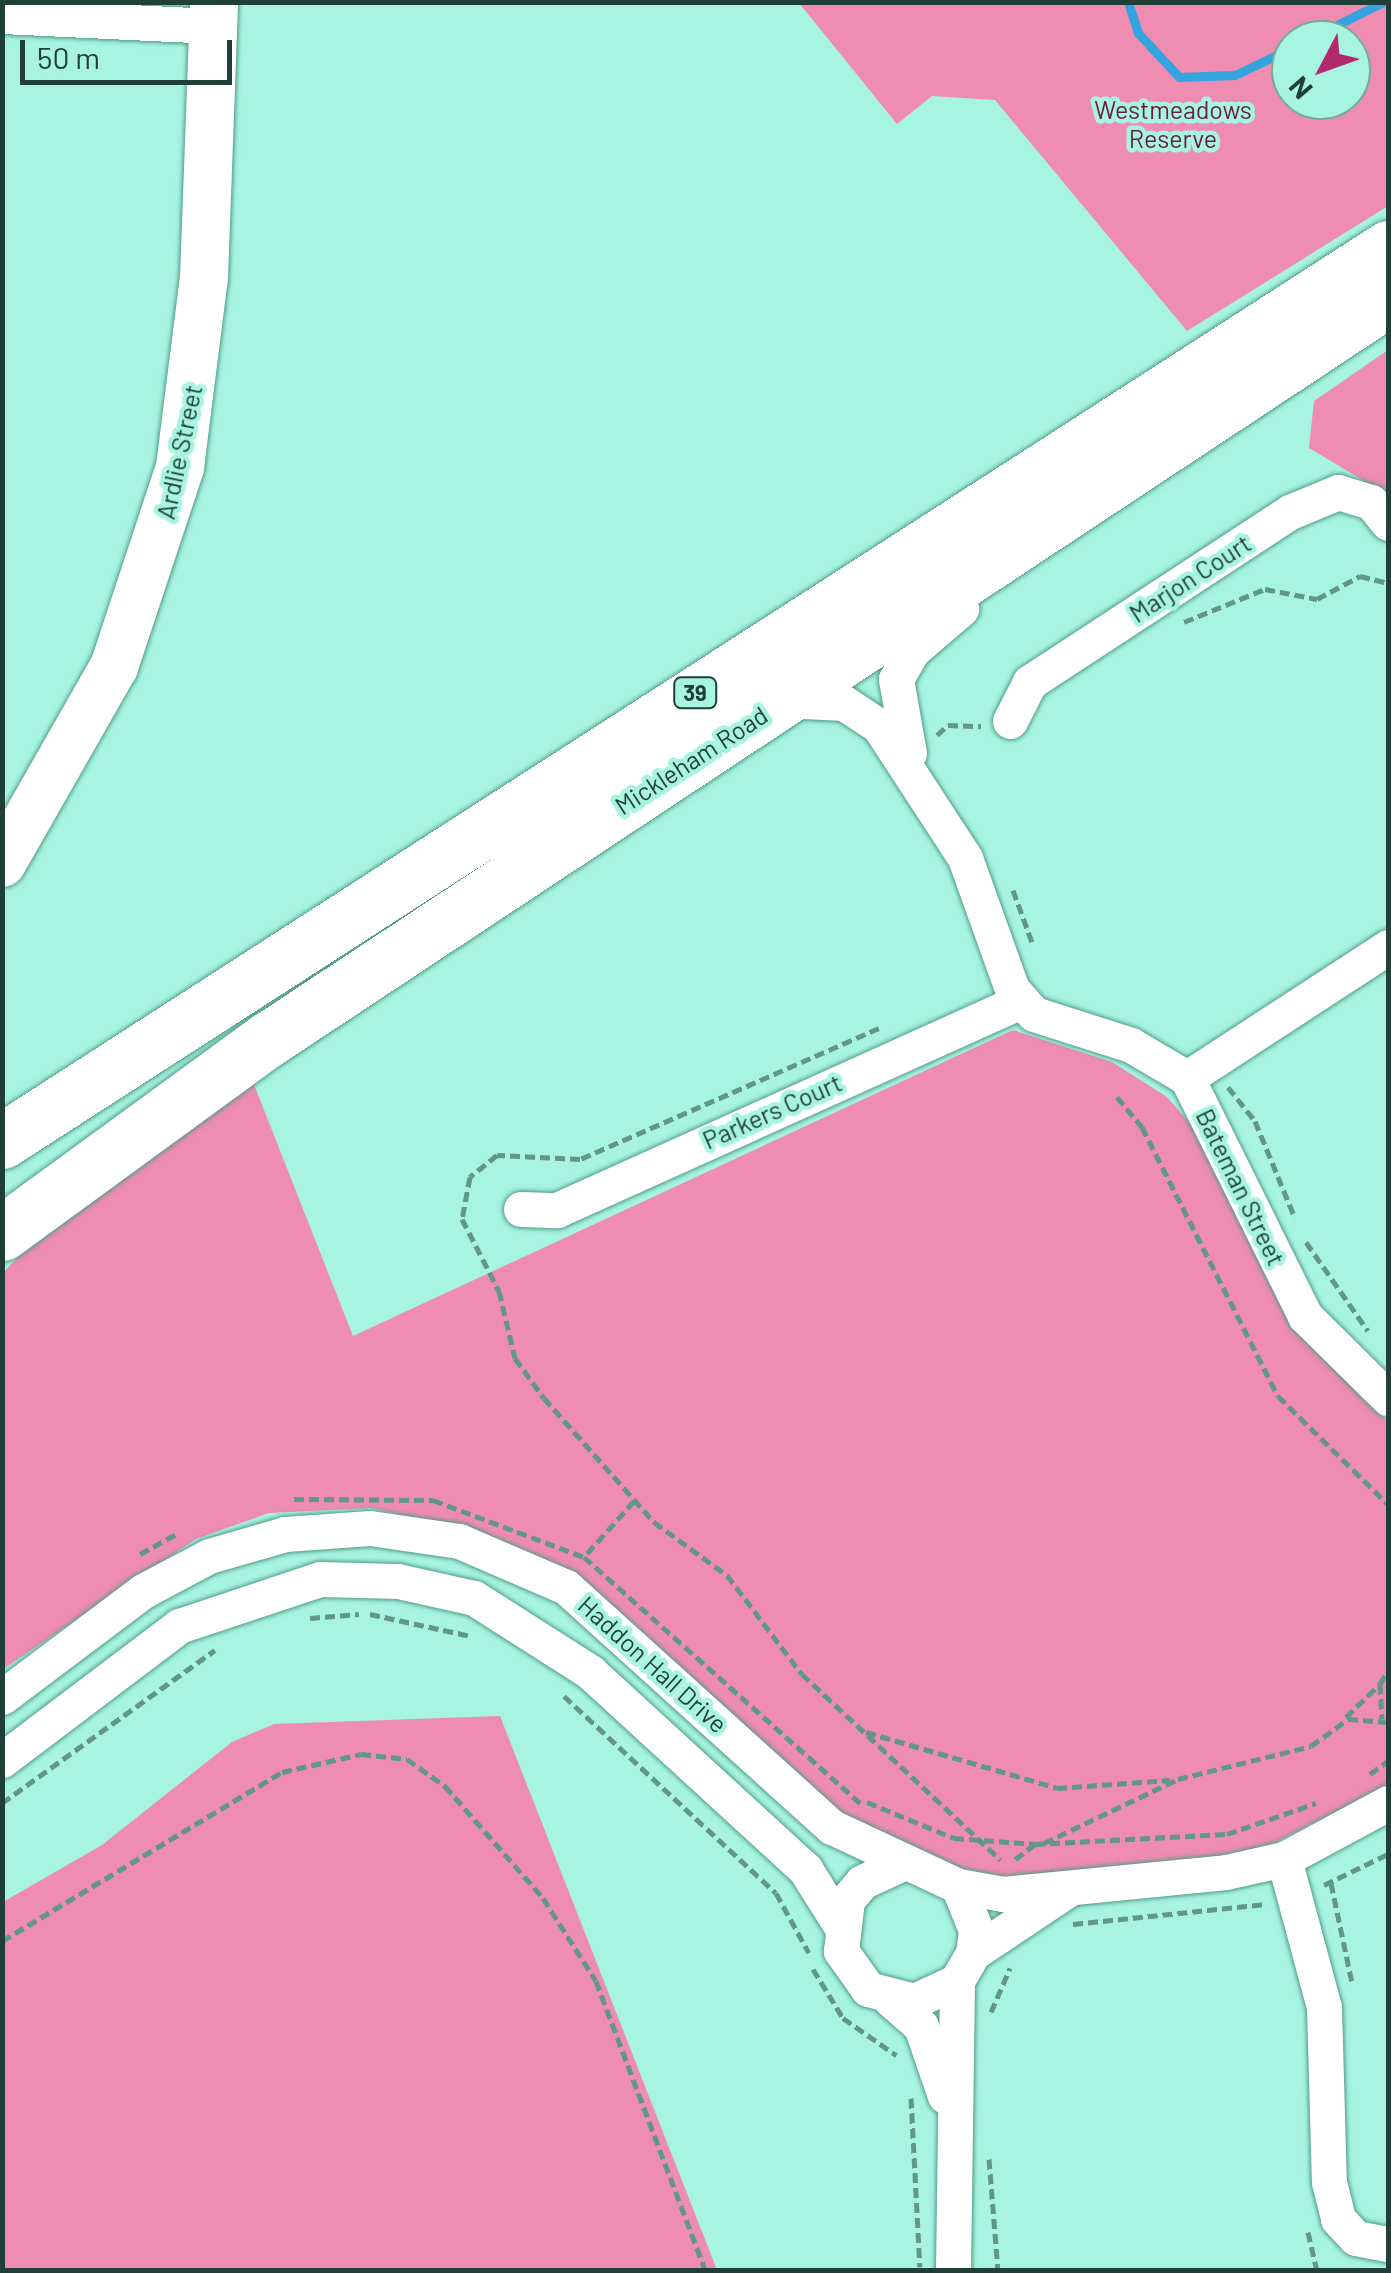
<!DOCTYPE html>
<style>
body{margin:0}
#map{position:relative;width:1391px;height:2273px;overflow:hidden;background:#a7f4e0;font-family:Barlow,sans-serif}
div>[style]{position:absolute}
[style*='--x']{left:calc(var(--x)*1px);top:calc(var(--y)*1px);width:calc(var(--w)*1px);rotate:calc(var(--a)*1deg)}
.green>*{inset:0;background:#ee8cb1}
.stream>*{height:9px;margin:-4.5px;padding:0 4.5px;transform-origin:4.5px;border-radius:4.5px;background:#34a4df}
.path>*{height:5px;margin-top:-2.5px;transform-origin:0;background:repeating-linear-gradient(90deg,#619688 0 10px,transparent 0 15px)}
.roads{filter:drop-shadow(0 0 2px #4f9b89) drop-shadow(0 0 2px #4f9b89)}
.street>*{height:35px;margin:-17.5px;padding:0 17.5px;transform-origin:17.5px;border-radius:17.5px;background:#fff}
.secondary>*{height:48px;margin:-24px;padding:0 24px;transform-origin:24px;border-radius:24px;background:#fff}
.primary>*{height:55px;margin:-27.5px;padding:0 27.5px;transform-origin:27.5px;border-radius:27.5px;background:#fff}
span{translate:-50% -50%;white-space:nowrap;text-align:center;line-height:1.15;-webkit-text-stroke:9px #a7f4e0;paint-order:stroke}
.shield-label span{padding:2px 8px;background:#a7f4e0;border:2px solid;border-radius:8px;-webkit-text-stroke-width:0}
.shield-label{font-size:22px;color:#1f3f37;font-weight:700}
.park-label{font-size:25px;color:#6b1d41}
.street-label{font-size:25px;color:#1f3f37}
.frame{position:absolute;inset:0;border:5px solid #1f3f37;pointer-events:none}
.north{position:absolute;left:1271px;top:20px;width:100px;height:100px;box-sizing:border-box;background:#a7f4e0;border:2px solid #71ac9c;border-radius:50%;rotate:229deg;font-size:28px;font-weight:700;line-height:40px;text-align:center;color:#1f3f37}
.north::after{content:'';display:block;margin:auto;width:35px;height:45px;background:#b22a6b;clip-path:polygon(50% 0,100% 100%,50% 72%,0 100%)}
.scale{position:absolute;left:20px;top:40px;width:212px;height:45px;box-sizing:border-box;border:5px solid #1f3f37;border-top:0;padding-left:12px;font-size:30px;line-height:35px;white-space:nowrap;color:#1f3f37;-webkit-text-stroke:8px #a7f4e0;paint-order:stroke}
</style>
<div id="map">
<div class="green">
<div style="clip-path:polygon(evenodd,799px 3px,1388px 3px,1388px 206px,1187px 331px,995px 100px,932px 96px,897px 124px,799px 3px,1291px 40px,1351px 40px,1351px 100px,1291px 100px,1291px 40px)"></div>
<div style="clip-path:polygon(1388px 350px,1388px 495px,1309px 448px,1314px 401px)"></div>
<div style="clip-path:polygon(1013px 1030px,1112px 1062px,1167px 1097px,1208px 1144px,1287px 1319px,1388px 1422px,1388px 1785px,1276px 1842px,1212px 1860px,1002px 1876px,964px 1869px,834px 1817px,467px 1529px,371px 1508px,269px 1513px,196px 1539px,3px 1669px,2px 1274px,73px 1199px,253px 1082px,353px 1336px)"></div>
<div style="clip-path:polygon(500px 1716px,717px 2270px,3px 2270px,3px 1902px,102px 1845px,232px 1742px,274px 1724px)"></div>
</div>
<div class="stream">
<div style="--x:1128;--y:2;--w:33;--a:72"></div>
<div style="--x:1138;--y:33;--w:60;--a:47"></div>
<div style="--x:1179;--y:77;--w:56;--a:-2"></div>
<div style="--x:1235;--y:75;--w:62;--a:-25.7"></div>
<div style="--x:1307;--y:40;--w:85;--a:-26.6"></div>
</div>
<div class="path">
<div style="--x:1184;--y:622;--w:87;--a:-22.2"></div>
<div style="--x:1265;--y:589;--w:53;--a:10.9"></div>
<div style="--x:1317;--y:599;--w:49;--a:-28.1"></div>
<div style="--x:1360;--y:576;--w:29;--a:14"></div>
<div style="--x:937;--y:735;--w:15;--a:-42"></div>
<div style="--x:948;--y:725;--w:33;--a:2"></div>
<div style="--x:1013;--y:890;--w:59;--a:70"></div>
<div style="--x:879;--y:1028;--w:326;--a:156.3"></div>
<div style="--x:580;--y:1159;--w:83;--a:-177.2"></div>
<div style="--x:497;--y:1155;--w:35;--a:141"></div>
<div style="--x:470;--y:1177;--w:43;--a:100.8"></div>
<div style="--x:462;--y:1219;--w:81;--a:62.8"></div>
<div style="--x:499;--y:1291;--w:69;--a:76.6"></div>
<div style="--x:515;--y:1358;--w:49;--a:54.1"></div>
<div style="--x:544;--y:1398;--w:166;--a:48.4"></div>
<div style="--x:654;--y:1522;--w:90;--a:36"></div>
<div style="--x:727;--y:1575;--w:124;--a:52.9"></div>
<div style="--x:802;--y:1674;--w:272;--a:43.1"></div>
<div style="--x:1228;--y:1087;--w:43;--a:51.5"></div>
<div style="--x:1255;--y:1121;--w:105;--a:67.6"></div>
<div style="--x:1117;--y:1097;--w:39;--a:50"></div>
<div style="--x:1142;--y:1127;--w:301;--a:63.2"></div>
<div style="--x:1278;--y:1396;--w:154;--a:44.5"></div>
<div style="--x:1306;--y:1242;--w:108;--a:55.1"></div>
<div style="--x:294;--y:1499;--w:139;--a:0.4"></div>
<div style="--x:433;--y:1500;--w:161;--a:20.7"></div>
<div style="--x:634;--y:1501;--w:75;--a:131.8"></div>
<div style="--x:584;--y:1557;--w:374;--a:41.7"></div>
<div style="--x:140;--y:1554;--w:43;--a:-28.9"></div>
<div style="--x:370;--y:1614;--w:103;--a:12.3"></div>
<div style="--x:310;--y:1618;--w:49;--a:-4.7"></div>
<div style="--x:1380;--y:1684;--w:16;--a:-60"></div>
<div style="--x:564;--y:1696;--w:289;--a:42.9"></div>
<div style="--x:776;--y:1893;--w:68;--a:61.2"></div>
<div style="--x:1346;--y:1717;--w:47;--a:-44.1"></div>
<div style="--x:1380;--y:1684;--w:35;--a:87"></div>
<div style="--x:866;--y:1732;--w:199;--a:16.3"></div>
<div style="--x:1057;--y:1788;--w:113;--a:-4"></div>
<div style="--x:1370;--y:1774;--w:22;--a:-36"></div>
<div style="--x:867;--y:1802;--w:94;--a:22.5"></div>
<div style="--x:954;--y:1838;--w:81;--a:4.2"></div>
<div style="--x:1035;--y:1844;--w:29;--a:142"></div>
<div style="--x:2;--y:1803;--w:262;--a:-35.7"></div>
<div style="--x:1044;--y:1843;--w:148;--a:-25.5"></div>
<div style="--x:1178;--y:1779;--w:137;--a:-13.9"></div>
<div style="--x:1311;--y:1746;--w:46;--a:-36.1"></div>
<div style="--x:1348;--y:1719;--w:40;--a:4.3"></div>
<div style="--x:1035;--y:1844;--w:192;--a:-3"></div>
<div style="--x:1227;--y:1834;--w:94;--a:-19.2"></div>
<div style="--x:1331;--y:1883;--w:102;--a:78.1"></div>
<div style="--x:1324;--y:1885;--w:71;--a:-25.8"></div>
<div style="--x:1073;--y:1924;--w:194;--a:-5.9"></div>
<div style="--x:2;--y:1941;--w:327;--a:-31.1"></div>
<div style="--x:282;--y:1772;--w:81;--a:-12.8"></div>
<div style="--x:361;--y:1754;--w:46;--a:6.2"></div>
<div style="--x:407;--y:1759;--w:47;--a:35.4"></div>
<div style="--x:445;--y:1786;--w:149;--a:48.8"></div>
<div style="--x:543;--y:1898;--w:98;--a:57.4"></div>
<div style="--x:596;--y:1981;--w:309;--a:69.3"></div>
<div style="--x:813;--y:1969;--w:57;--a:58.5"></div>
<div style="--x:843;--y:2018;--w:65;--a:34.9"></div>
<div style="--x:991;--y:2012;--w:48;--a:-66.6"></div>
<div style="--x:911;--y:2098;--w:169;--a:87"></div>
<div style="--x:989;--y:2159;--w:111;--a:85.4"></div>
<div style="--x:1308;--y:2232;--w:39;--a:77"></div>
</div>
<div class="roads">
<div class="street">
<div style="--x:2;--y:16;--w:213;--a:2.7"></div>
<div style="--x:783;--y:700;--w:61;--a:2.8"></div>
<div style="--x:844;--y:703;--w:42;--a:33.3"></div>
<div style="--x:879;--y:726;--w:158;--a:56.9"></div>
<div style="--x:965;--y:858;--w:139;--a:70.3"></div>
<div style="--x:1012;--y:989;--w:33;--a:49"></div>
<div style="--x:1034;--y:1014;--w:102;--a:17.7"></div>
<div style="--x:1131;--y:1045;--w:65;--a:30.5"></div>
<div style="--x:1187;--y:1078;--w:266;--a:63.6"></div>
<div style="--x:1305;--y:1316;--w:117;--a:44.7"></div>
<div style="--x:1010;--y:721;--w:44;--a:-62.9"></div>
<div style="--x:1030;--y:682;--w:311;--a:-33.2"></div>
<div style="--x:1290;--y:512;--w:52;--a:-22.6"></div>
<div style="--x:1338;--y:492;--w:34;--a:17"></div>
<div style="--x:1371;--y:502;--w:27;--a:51"></div>
<div style="--x:909;--y:753;--w:75;--a:-100"></div>
<div style="--x:896;--y:679;--w:32;--a:-60"></div>
<div style="--x:912;--y:651;--w:65;--a:-40.6"></div>
<div style="--x:1187;--y:1078;--w:240;--a:-33.1"></div>
<div style="--x:521;--y:1209;--w:36;--a:2"></div>
<div style="--x:557;--y:1210;--w:509;--a:-24.25"></div>
<div style="--x:2;--y:1697;--w:176;--a:-36.9"></div>
<div style="--x:143;--y:1591;--w:75;--a:-27.9"></div>
<div style="--x:209;--y:1556;--w:79;--a:-16.1"></div>
<div style="--x:285;--y:1534;--w:85;--a:-4"></div>
<div style="--x:370;--y:1528;--w:90;--a:8.3"></div>
<div style="--x:459;--y:1541;--w:116;--a:23.3"></div>
<div style="--x:566;--y:1587;--w:358;--a:42.1"></div>
<div style="--x:832;--y:1827;--w:139;--a:25.1"></div>
<div style="--x:958;--y:1886;--w:48;--a:67.8"></div>
<div style="--x:976;--y:1930;--w:23;--a:97"></div>
<div style="--x:973;--y:1953;--w:32;--a:120"></div>
<div style="--x:957;--y:1981;--w:47;--a:155.1"></div>
<div style="--x:914;--y:2001;--w:48;--a:-165.4"></div>
<div style="--x:868;--y:1989;--w:47;--a:-125.4"></div>
<div style="--x:841;--y:1951;--w:51;--a:-83.3"></div>
<div style="--x:847;--y:1900;--w:23;--a:-50"></div>
<div style="--x:862;--y:1882;--w:40;--a:-25"></div>
<div style="--x:2;--y:1760;--w:222;--a:-37.1"></div>
<div style="--x:179;--y:1626;--w:149;--a:-18.4"></div>
<div style="--x:320;--y:1579;--w:78;--a:1.5"></div>
<div style="--x:398;--y:1581;--w:78;--a:12.6"></div>
<div style="--x:474;--y:1598;--w:138;--a:32.5"></div>
<div style="--x:590;--y:1672;--w:292;--a:42.5"></div>
<div style="--x:805;--y:1869;--w:64;--a:57.8"></div>
<div style="--x:1284;--y:1859;--w:153;--a:74.9"></div>
<div style="--x:1324;--y:2007;--w:175;--a:88.4"></div>
<div style="--x:1329;--y:2182;--w:38;--a:76"></div>
<div style="--x:1338;--y:2219;--w:26;--a:47"></div>
<div style="--x:1356;--y:2238;--w:33;--a:11"></div>
<div style="--x:958;--y:1886;--w:46;--a:10.1"></div>
<div style="--x:1003;--y:1894;--w:224;--a:-5.6"></div>
<div style="--x:1226;--y:1872;--w:59;--a:-12.6"></div>
<div style="--x:1284;--y:1859;--w:118;--a:-28.3"></div>
<div style="--x:973;--y:1953;--w:113;--a:-33.8"></div>
<div style="--x:890;--y:1999;--w:41;--a:41.1"></div>
<div style="--x:921;--y:2026;--w:74;--a:71.1"></div>
<div style="--x:953;--y:2270;--w:289;--a:-89.2"></div>
</div>
<div class="secondary">
<div style="--x:2;--y:863;--w:226;--a:-60.3"></div>
<div style="--x:114;--y:667;--w:211;--a:-71.7"></div>
<div style="--x:180;--y:467;--w:191;--a:-82.8"></div>
<div style="--x:204;--y:278;--w:276;--a:-87.9"></div>
</div>
<div class="primary">
<div style="--x:2;--y:1141;--w:1649;--a:-32.79"></div>
<div style="--x:2;--y:1233;--w:328;--a:-36.1"></div>
<div style="--x:267;--y:1040;--w:1344;--a:-33.47"></div>
</div>
</div>
<div class="shield-label">
<span style="left:695px;top:693px">39</span>
</div>
<div class="park-label">
<span style="left:1173px;top:124px">Westmeadows<br>Reserve</span>
</div>
<div class="street-label">
<span style="left:179px;top:452px;rotate:-78deg">Ardlie Street</span>
<span style="left:1190px;top:578px;rotate:-33deg">Marjon Court</span>
<span style="left:691px;top:760px;rotate:-33deg">Mickleham Road</span>
<span style="left:772px;top:1111px;rotate:-24deg">Parkers Court</span>
<span style="left:1241px;top:1187px;rotate:64deg">Bateman Street</span>
<span style="left:653px;top:1664px;rotate:42deg">Haddon Hall Drive</span>
</div>
<div class="frame"></div>
<div class="north">N</div>
<div class="scale">50 m</div>
</div>
